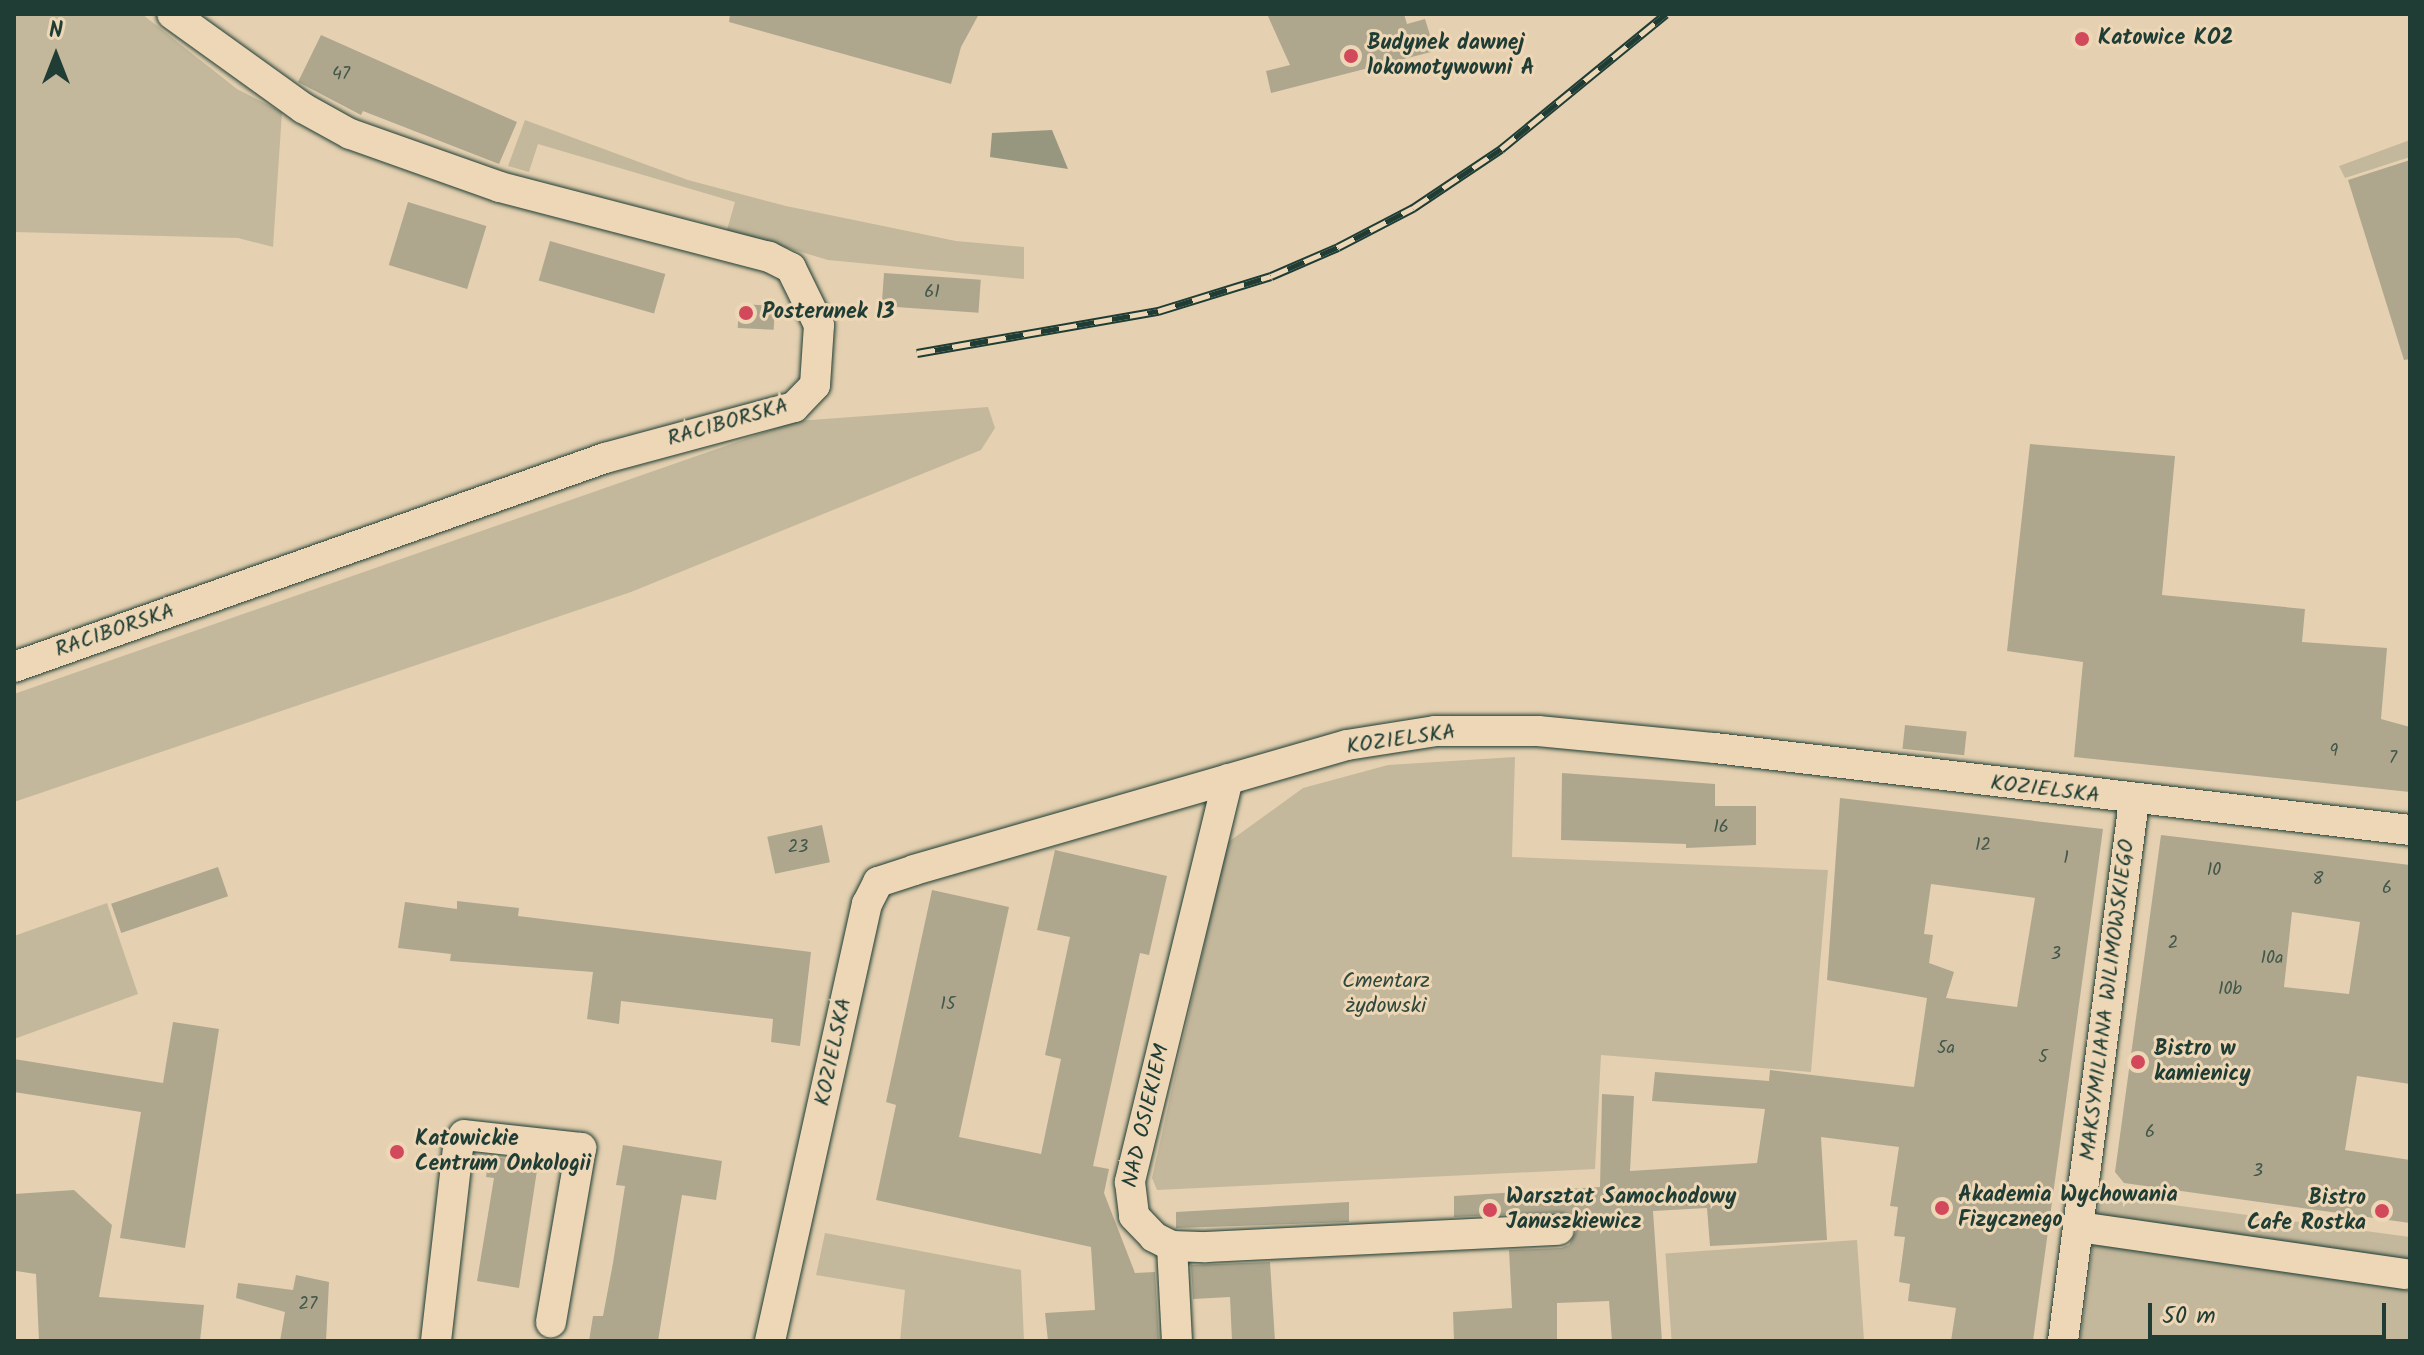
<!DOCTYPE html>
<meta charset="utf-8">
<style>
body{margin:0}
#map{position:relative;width:2424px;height:1355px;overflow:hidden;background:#e5d1b1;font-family:Kalam,sans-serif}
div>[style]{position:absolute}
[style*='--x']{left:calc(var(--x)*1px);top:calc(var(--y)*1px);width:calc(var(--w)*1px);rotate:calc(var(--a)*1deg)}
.green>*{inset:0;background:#c4b89c;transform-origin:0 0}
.water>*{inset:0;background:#97967f}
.building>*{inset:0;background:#aea78e;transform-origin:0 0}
.roads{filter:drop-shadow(0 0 2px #1f3d34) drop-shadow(0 0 2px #1f3d34)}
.minor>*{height:30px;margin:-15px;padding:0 15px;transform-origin:15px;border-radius:15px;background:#edd7b6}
.rail>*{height:9px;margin-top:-4.5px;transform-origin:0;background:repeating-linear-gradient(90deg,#edd7b6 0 18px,#1f3d34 0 36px);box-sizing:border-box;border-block:2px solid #1f3d34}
.dots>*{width:22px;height:22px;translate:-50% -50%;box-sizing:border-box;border:4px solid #edd7b6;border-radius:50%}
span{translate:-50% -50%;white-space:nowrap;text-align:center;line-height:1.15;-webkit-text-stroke:6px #edd7b6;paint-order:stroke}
.number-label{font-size:18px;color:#43584a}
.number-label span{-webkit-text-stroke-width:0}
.poi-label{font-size:22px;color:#1f3d34;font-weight:700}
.left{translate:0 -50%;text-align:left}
.right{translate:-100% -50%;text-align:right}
.street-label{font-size:22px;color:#1f3d34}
.park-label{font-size:22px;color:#30493e}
.frame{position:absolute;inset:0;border:16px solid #1f3d34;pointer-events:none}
.north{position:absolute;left:16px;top:16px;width:80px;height:80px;-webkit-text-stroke:6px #edd7b6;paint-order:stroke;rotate:0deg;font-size:22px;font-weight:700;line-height:32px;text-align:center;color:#1f3d34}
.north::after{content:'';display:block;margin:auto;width:28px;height:36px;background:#1f3d34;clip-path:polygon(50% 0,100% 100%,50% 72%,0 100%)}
.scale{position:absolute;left:2148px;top:1303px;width:238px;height:36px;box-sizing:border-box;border:4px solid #1f3d34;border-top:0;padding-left:10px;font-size:24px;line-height:28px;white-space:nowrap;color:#1f3d34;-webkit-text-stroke:6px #edd7b6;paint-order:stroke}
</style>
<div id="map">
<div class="green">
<div style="clip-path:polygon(14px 14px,142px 14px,237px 89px,282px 112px,273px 247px,238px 238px,14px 232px)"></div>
<div style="clip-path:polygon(525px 120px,688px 180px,786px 206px,956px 241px,1024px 247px,1024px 279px,828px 260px,727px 230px,735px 202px,538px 144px,529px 172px,508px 166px)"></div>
<div style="clip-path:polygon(2410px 140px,2410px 157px,2345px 178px,2339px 166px)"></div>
<div style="clip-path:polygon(988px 407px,995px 428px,981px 450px,631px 592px,14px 802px,14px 694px,797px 421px)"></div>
<div style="clip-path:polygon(1515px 757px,1512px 857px,1828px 870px,1811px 1072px,1601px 1055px,1595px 1169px,1157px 1190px,1152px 1178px,1227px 843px,1303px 788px,1388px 765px)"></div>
<div style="clip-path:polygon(107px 903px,138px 994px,14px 1039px,14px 936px)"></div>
<div style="clip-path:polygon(2100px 1195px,2410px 1237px,2410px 1341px,2080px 1341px)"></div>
<div style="clip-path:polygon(825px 1233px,1021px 1270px,1024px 1341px,900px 1341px,905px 1290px,816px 1275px)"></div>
<div style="left:1857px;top:1240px;width:101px;height:192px;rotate:86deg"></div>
</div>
<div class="water">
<div style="clip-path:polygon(1052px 130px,1068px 169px,990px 157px,992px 133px)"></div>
</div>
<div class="building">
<div style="clip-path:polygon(730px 14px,979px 14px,961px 47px,951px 84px,729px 22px)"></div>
<div style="clip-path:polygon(1267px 14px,1404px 14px,1407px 24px,1425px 19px,1435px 51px,1271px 93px,1266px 71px,1290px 65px)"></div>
<div style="clip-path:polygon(321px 35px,517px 122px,499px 164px,363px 111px,361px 115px,298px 82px)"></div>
<div style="clip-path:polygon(2410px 160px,2410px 359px,2404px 360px,2348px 180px)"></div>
<div style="left:408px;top:202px;width:82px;height:66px;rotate:17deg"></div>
<div style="left:550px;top:241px;width:120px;height:41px;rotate:16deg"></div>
<div style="left:884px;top:273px;width:97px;height:33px;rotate:4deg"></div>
<div style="left:739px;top:304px;width:36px;height:24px;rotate:3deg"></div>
<div style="clip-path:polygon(2030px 444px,2175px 456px,2162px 595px,2305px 609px,2302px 642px,2387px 648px,2381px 719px,2410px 727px,2410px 792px,2074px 757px,2083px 662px,2007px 651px)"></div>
<div style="left:1905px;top:725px;width:62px;height:24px;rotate:6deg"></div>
<div style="clip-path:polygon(1562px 773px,1715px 784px,1715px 806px,1756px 806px,1756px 845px,1686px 848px,1686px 844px,1561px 840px)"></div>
<div style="clip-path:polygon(evenodd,1840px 798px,2103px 829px,2033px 1341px,1951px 1341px,1956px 1308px,1908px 1301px,1910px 1284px,1899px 1282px,1905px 1237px,1894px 1236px,1898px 1207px,1890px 1206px,1899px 1147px,1821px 1137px,1827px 1240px,1710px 1246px,1707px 1208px,1653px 1211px,1662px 1341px,1612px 1341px,1609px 1301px,1557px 1303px,1557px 1341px,1454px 1341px,1453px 1312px,1512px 1308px,1509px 1250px,1561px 1248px,1569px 1245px,1577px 1230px,1574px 1220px,1559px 1212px,1454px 1217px,1454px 1196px,1600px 1187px,1602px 1094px,1634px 1096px,1630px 1171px,1757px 1163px,1765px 1109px,1652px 1101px,1655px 1072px,1769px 1081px,1770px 1070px,1914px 1087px,1927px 998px,1827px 980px,1840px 798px,1931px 884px,2035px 898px,2017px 1007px,1946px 998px,1954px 972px,1929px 963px,1933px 935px,1924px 934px,1931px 884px)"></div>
<div style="left:822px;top:825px;width:38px;height:56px;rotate:78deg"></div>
<div style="clip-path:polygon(evenodd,2161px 835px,2410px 865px,2410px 1084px,2357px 1076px,2345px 1150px,2410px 1160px,2410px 1223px,2124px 1183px,2115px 1172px,2161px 835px,2292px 912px,2360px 922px,2349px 994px,2284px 987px,2292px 912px)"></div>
<div style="clip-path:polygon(1055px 850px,1167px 876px,1149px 955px,1140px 953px,1093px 1166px,1109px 1169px,1104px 1193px,1135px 1273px,1155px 1272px,1159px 1341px,1048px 1341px,1045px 1313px,1095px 1310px,1091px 1247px,876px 1200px,896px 1105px,886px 1102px,932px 890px,1009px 907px,959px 1137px,1041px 1154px,1061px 1059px,1045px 1055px,1070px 937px,1037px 930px)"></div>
<div style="left:218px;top:867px;width:31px;height:113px;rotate:71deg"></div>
<div style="clip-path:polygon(457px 901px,519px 908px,518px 916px,811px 952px,800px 1046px,771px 1042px,773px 1019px,621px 1001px,619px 1024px,587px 1019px,593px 972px,450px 961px,451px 954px,398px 948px,405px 902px,457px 909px)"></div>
<div style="clip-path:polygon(173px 1022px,219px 1029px,185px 1248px,120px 1238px,141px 1112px,14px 1092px,14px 1059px,163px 1083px)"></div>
<div style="clip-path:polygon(623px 1145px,722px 1161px,716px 1200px,682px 1195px,658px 1341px,589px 1341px,593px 1316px,603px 1316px,613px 1263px,625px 1186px,616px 1185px)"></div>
<div style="clip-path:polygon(489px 1156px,538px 1164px,519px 1288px,477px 1281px,494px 1178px,486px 1177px)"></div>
<div style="clip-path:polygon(74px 1190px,112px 1225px,99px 1297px,204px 1305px,200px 1341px,39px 1341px,36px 1274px,16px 1271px,14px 1194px)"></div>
<div style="clip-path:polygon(1349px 1202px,1349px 1222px,1176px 1228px,1176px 1212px)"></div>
<div style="clip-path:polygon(1270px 1262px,1275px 1341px,1232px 1341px,1230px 1297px,1193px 1299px,1191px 1265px)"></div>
<div style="clip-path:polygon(296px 1275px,329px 1282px,326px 1341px,280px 1341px,285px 1312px,236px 1298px,238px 1283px,293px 1290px)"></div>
</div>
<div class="roads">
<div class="minor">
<div style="--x:14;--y:667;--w:627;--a:-19.48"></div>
<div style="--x:605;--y:458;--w:196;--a:-15.1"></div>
<div style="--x:794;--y:407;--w:30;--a:-46"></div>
<div style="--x:815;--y:385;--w:60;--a:-86.2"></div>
<div style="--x:819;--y:325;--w:64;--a:-116.2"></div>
<div style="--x:791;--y:268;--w:25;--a:-153"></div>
<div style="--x:769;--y:257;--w:278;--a:-165.4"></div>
<div style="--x:500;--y:187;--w:159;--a:-160.5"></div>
<div style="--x:350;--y:134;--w:54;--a:-151"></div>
<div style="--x:303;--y:108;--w:161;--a:-144.3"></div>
<div style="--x:1228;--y:779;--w:415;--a:103.7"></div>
<div style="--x:1130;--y:1182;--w:34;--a:83"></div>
<div style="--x:1134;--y:1216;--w:29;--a:46"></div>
<div style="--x:1154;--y:1237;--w:20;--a:27"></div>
<div style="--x:1172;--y:1246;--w:34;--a:2"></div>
<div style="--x:1206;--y:1247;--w:353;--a:-2.8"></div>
<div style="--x:2079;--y:1227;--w:331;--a:8.2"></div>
<div style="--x:1172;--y:1246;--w:95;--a:87"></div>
<div style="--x:436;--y:1341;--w:195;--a:-83.5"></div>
<div style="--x:458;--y:1147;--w:13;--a:-63"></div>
<div style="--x:464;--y:1135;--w:118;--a:6.3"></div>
<div style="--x:581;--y:1148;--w:177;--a:99.8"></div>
<div style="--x:770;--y:1341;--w:448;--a:-77.5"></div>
<div style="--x:867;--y:904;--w:25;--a:-63"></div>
<div style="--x:878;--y:882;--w:38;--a:-18"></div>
<div style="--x:914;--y:870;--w:451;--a:-16.1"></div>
<div style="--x:1347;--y:745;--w:89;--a:-9"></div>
<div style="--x:1435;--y:731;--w:103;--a:0"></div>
<div style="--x:1538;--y:731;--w:178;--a:5.5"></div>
<div style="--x:1715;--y:748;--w:700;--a:6.73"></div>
<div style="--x:2063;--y:1341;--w:545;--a:-82.51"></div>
</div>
</div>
<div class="rail">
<div style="--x:917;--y:353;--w:245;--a:-9.9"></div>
<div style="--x:1158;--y:311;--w:118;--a:-17.2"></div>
<div style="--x:1271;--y:276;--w:73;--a:-23.4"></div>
<div style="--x:1338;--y:247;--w:85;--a:-27.5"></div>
<div style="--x:1413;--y:208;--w:106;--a:-33.8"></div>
<div style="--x:1501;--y:149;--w:213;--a:-39.3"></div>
</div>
<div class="dots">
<div style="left:2082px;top:39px;background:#d1495b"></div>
<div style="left:1351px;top:56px;background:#d1495b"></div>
<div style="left:746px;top:313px;background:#d1495b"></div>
<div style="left:2138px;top:1062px;background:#d1495b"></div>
<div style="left:397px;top:1152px;background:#d1495b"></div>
<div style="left:1942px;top:1208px;background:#d1495b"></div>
<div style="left:1490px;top:1210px;background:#d1495b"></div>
<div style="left:2382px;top:1211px;background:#d1495b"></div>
</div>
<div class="number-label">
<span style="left:341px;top:75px">47</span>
<span style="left:932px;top:293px">61</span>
<span style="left:2334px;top:752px">9</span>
<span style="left:2393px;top:759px">7</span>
<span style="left:1721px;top:828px">16</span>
<span style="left:1983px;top:846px">12</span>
<span style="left:798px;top:848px">23</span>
<span style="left:2066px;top:859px">1</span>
<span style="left:2214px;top:871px">10</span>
<span style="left:2318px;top:880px">8</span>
<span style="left:2387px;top:889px">6</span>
<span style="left:2173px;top:944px">2</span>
<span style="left:2056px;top:955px">3</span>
<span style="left:2272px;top:959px">10a</span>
<span style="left:2230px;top:990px">10b</span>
<span style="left:948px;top:1005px">15</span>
<span style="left:1946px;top:1049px">5a</span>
<span style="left:2043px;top:1058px">5</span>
<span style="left:2150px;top:1133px">6</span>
<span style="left:2258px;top:1172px">3</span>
<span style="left:308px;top:1305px">27</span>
</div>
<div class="poi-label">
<span class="left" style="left:2098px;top:39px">Katowice KO2</span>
<span class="left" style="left:1367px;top:56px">Budynek dawnej<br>lokomotywowni A</span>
<span class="left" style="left:762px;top:313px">Posterunek 13</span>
<span class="left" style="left:2154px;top:1062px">Bistro w<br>kamienicy</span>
<span class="left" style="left:415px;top:1152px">Katowickie<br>Centrum Onkologii</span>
<span class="left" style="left:1958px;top:1208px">Akademia Wychowania<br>Fizycznego</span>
<span class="left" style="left:1506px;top:1210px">Warsztat Samochodowy<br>Januszkiewicz</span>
<span class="right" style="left:2366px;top:1211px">Bistro<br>Cafe Rostka</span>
</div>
<div class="street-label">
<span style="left:728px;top:423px;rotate:-16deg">RACIBORSKA</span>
<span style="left:115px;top:631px;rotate:-19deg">RACIBORSKA</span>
<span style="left:1401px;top:740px;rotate:-8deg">KOZIELSKA</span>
<span style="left:2045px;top:790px;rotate:7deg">KOZIELSKA</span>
<span style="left:2108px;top:1000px;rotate:-83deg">MAKSYMILIANA WILIMOWSKIEGO</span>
<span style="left:834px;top:1052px;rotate:-78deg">KOZIELSKA</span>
<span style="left:1147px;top:1116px;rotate:-77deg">NAD OSIEKIEM</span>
</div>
<div class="park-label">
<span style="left:1386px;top:994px">Cmentarz<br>żydowski</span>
</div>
<div class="frame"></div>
<div class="north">N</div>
<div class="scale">50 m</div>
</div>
